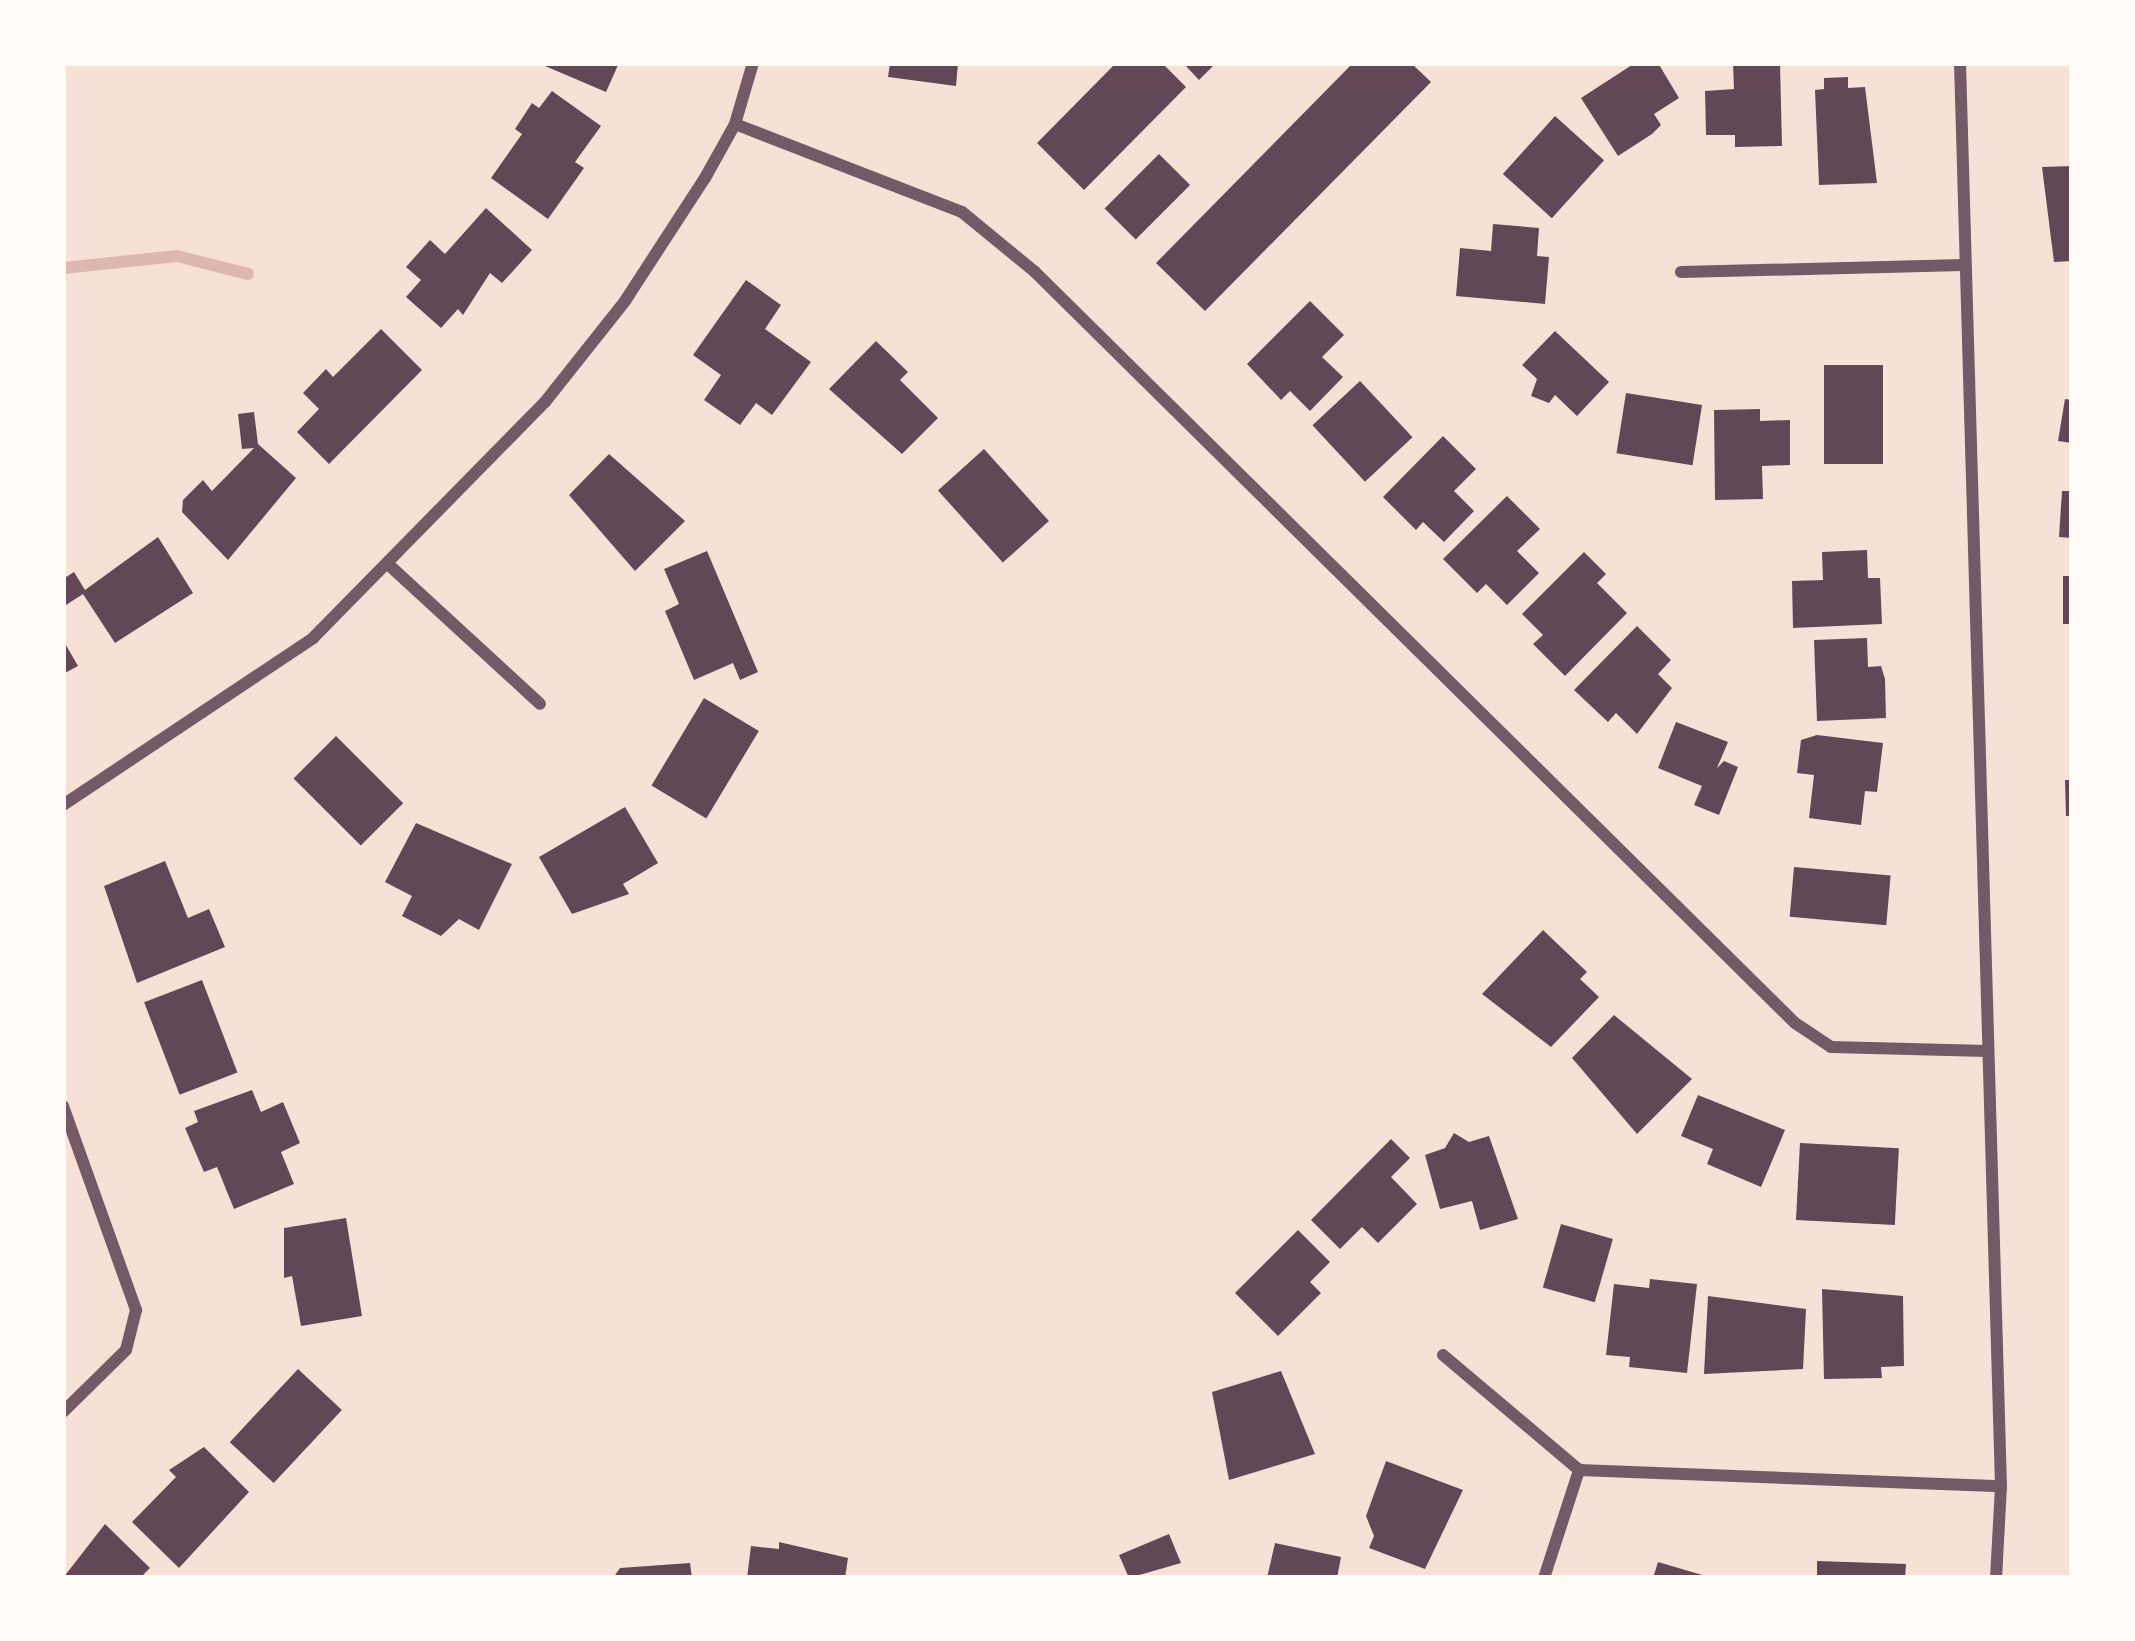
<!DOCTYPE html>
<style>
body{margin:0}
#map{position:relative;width:2135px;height:1641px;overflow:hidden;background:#f7e1d7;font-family:"Noto Sans",sans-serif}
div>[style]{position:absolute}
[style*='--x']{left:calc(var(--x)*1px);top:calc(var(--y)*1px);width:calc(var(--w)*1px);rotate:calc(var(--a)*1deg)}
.stream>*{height:12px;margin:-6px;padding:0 6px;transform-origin:6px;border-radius:6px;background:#dcb8b0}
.building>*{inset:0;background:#644757;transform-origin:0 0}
.minor>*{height:12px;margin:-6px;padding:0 6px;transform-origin:6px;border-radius:6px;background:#755966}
span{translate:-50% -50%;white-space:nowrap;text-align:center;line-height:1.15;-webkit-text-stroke:10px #fffaf5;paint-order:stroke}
.frame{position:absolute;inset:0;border:66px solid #fffaf5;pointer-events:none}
</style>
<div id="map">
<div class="stream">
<div style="--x:63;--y:268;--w:115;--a:-6"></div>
<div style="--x:177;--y:256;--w:73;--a:14.2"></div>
</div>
<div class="building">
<div style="clip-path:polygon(538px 63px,619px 63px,606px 92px)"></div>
<div style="clip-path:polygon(890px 63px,958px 63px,956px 86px,888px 77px)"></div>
<div style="clip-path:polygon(1116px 63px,1162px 63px,1186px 87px,1084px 190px,1037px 143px)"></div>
<div style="clip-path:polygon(1183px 63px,1216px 63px,1199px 80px)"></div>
<div style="clip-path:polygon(1353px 63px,1411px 63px,1431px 82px,1205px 311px,1156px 263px)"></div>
<div style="clip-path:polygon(1635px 63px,1658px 63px,1679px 98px,1654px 114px,1661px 125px,1652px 134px,1618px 156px,1581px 98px)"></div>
<div style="clip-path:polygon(1733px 63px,1780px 63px,1782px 146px,1735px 147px,1735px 135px,1706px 135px,1705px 91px,1734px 89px)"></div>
<div style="clip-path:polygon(1848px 77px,1848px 88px,1865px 87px,1877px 183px,1819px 185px,1815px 90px,1824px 89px,1824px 78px)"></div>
<div style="clip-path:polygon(552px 91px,601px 126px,575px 162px,584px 168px,548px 219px,491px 178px,522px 134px,515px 129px,532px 103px,539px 108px)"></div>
<div style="left:1555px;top:116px;width:66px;height:78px;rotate:42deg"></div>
<div style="left:1159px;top:154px;width:44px;height:77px;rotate:45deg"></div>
<div style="clip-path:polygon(2072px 166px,2072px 261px,2054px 262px,2042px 167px)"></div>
<div style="clip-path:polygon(486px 208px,532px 250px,502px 283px,490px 273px,463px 315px,458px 309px,441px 328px,406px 297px,421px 280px,406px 267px,430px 240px,445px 254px)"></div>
<div style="clip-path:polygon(1493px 224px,1539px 228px,1537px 256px,1549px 257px,1545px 304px,1456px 296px,1460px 248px,1491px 251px)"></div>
<div style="clip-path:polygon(746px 280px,781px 305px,765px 329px,811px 362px,772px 415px,756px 403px,740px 425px,704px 400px,721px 375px,693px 355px)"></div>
<div style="clip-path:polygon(1310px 301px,1344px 335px,1322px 357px,1343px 377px,1310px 411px,1290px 391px,1281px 400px,1247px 364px)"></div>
<div style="clip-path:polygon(381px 329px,422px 370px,329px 464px,297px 432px,319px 409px,303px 393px,326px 369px,333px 377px)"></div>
<div style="clip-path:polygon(1555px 331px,1609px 382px,1577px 416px,1555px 395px,1549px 403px,1531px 396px,1537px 379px,1522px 365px)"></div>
<div style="clip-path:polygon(876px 341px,908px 372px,900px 380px,938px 418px,902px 454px,829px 389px)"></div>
<div style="left:1824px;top:365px;width:59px;height:99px"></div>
<div style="left:1360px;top:381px;width:77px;height:65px;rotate:47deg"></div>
<div style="left:1626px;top:393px;width:77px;height:61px;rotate:9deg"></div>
<div style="clip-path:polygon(2065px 399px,2072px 400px,2072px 443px,2058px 441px)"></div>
<div style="clip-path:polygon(1760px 409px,1760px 421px,1790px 420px,1790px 465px,1762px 466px,1763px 499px,1715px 500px,1714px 410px)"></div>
<div style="clip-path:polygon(254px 412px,258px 444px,296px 478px,228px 560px,182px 512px,183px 500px,203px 480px,212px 491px,254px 448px,242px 449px,238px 414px)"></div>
<div style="clip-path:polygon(1443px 436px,1476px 469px,1454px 491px,1474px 511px,1444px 542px,1423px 522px,1416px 530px,1383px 497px)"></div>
<div style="left:984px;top:449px;width:97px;height:62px;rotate:48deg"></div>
<div style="clip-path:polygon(609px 454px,685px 521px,635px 571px,569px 495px)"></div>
<div style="clip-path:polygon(2062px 491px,2072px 491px,2072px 538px,2059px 537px)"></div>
<div style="clip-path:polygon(1507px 496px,1540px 529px,1517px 551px,1539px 573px,1507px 605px,1486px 584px,1477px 593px,1443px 559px)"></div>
<div style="clip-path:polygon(158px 537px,193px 593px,115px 643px,83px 594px,66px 605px,63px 579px,74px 572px,85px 590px)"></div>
<div style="clip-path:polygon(1867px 550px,1868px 578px,1880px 578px,1882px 624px,1793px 628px,1792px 581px,1823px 580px,1822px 552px)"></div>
<div style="clip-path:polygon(707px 551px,758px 672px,740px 680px,733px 663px,694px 680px,665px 611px,679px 604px,664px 569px)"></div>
<div style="clip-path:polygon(1584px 552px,1606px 574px,1597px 583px,1627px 613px,1565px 676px,1533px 644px,1543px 635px,1522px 614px)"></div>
<div style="left:2072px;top:576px;width:48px;height:9px;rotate:90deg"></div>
<div style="clip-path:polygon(1637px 626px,1671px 660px,1658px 674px,1672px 688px,1637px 734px,1616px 713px,1608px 722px,1574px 690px)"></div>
<div style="clip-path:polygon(1867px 638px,1868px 667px,1881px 666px,1885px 679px,1886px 718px,1817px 721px,1814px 640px)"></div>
<div style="clip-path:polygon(63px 640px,78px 666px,63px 674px)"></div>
<div style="left:704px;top:698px;width:64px;height:102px;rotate:31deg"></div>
<div style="clip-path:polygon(1676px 722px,1728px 742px,1717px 768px,1724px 761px,1738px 767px,1719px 815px,1694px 805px,1702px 786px,1658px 768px)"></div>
<div style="clip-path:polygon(1817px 735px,1883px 743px,1877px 792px,1865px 791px,1861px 825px,1809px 818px,1814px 775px,1797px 773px,1801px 740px)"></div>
<div style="left:336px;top:736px;width:95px;height:60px;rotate:45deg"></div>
<div style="clip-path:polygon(2065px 780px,2072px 780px,2072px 816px,2066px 816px)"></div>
<div style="clip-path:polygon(625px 807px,658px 863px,623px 884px,629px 894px,572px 914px,539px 857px)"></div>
<div style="clip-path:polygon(416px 823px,512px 864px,479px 930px,459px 919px,441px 936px,402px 916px,412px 896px,385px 882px)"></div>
<div style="clip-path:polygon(165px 861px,188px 918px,209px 909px,225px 947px,137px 983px,104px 886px)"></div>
<div style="left:1794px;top:867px;width:97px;height:50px;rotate:5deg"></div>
<div style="clip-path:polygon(1543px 930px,1587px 972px,1580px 979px,1599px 997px,1551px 1047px,1482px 994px)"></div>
<div style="left:202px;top:980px;width:99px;height:62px;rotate:69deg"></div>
<div style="clip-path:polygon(1614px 1015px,1692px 1079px,1637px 1134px,1572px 1058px)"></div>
<div style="clip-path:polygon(252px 1090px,261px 1112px,283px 1102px,300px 1143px,281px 1152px,294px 1184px,234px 1209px,217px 1167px,204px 1172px,185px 1128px,198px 1122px,194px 1111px)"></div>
<div style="clip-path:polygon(1698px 1095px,1785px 1130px,1761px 1187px,1707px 1164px,1713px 1149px,1681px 1136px)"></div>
<div style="clip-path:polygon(1454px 1133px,1469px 1142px,1489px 1136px,1518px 1219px,1480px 1230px,1472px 1201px,1440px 1209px,1425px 1155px,1445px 1148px)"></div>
<div style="clip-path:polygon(1391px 1139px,1410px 1158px,1391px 1177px,1417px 1204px,1378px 1243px,1362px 1227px,1340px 1249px,1311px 1220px)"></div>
<div style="left:1800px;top:1143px;width:99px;height:77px;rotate:3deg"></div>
<div style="clip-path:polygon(346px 1218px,362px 1316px,301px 1326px,292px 1276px,284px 1278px,284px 1228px)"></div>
<div style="left:1561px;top:1224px;width:54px;height:66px;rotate:16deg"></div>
<div style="clip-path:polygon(1298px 1230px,1330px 1262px,1310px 1282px,1321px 1293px,1278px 1336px,1235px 1293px)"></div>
<div style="clip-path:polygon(1650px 1279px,1697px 1284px,1687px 1373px,1629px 1367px,1630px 1357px,1606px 1355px,1614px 1284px,1649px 1288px)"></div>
<div style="clip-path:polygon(1822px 1289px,1903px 1296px,1904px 1366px,1881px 1367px,1882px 1378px,1824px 1379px)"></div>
<div style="clip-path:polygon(1708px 1296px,1806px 1309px,1803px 1369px,1704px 1374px)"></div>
<div style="left:298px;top:1369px;width:60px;height:100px;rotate:43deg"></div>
<div style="clip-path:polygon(1281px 1371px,1315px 1454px,1229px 1480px,1212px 1392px)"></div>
<div style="clip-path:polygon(204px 1447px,249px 1492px,179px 1568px,132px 1522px,176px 1477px,169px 1470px)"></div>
<div style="clip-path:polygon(1386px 1461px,1463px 1490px,1425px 1569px,1369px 1548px,1374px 1536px,1366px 1516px)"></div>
<div style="clip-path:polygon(105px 1524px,150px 1568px,140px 1578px,63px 1578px)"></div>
<div style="clip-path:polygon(1169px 1534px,1181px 1563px,1129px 1578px,1119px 1555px)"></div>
<div style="clip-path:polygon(779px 1542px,848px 1558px,845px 1578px,747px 1578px,751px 1546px,779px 1549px)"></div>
<div style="clip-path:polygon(1275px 1543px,1341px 1557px,1337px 1578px,1267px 1578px)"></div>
<div style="clip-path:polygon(1817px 1561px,1906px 1564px,1905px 1578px,1817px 1578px)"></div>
<div style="clip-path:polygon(1658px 1562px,1709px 1577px,1708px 1578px,1653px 1578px)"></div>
<div style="clip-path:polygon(690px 1563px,692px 1578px,613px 1578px,620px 1568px)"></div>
</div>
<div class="minor">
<div style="--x:1960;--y:63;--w:1424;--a:88.35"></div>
<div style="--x:2001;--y:1486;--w:92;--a:93.1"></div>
<div style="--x:735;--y:124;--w:243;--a:21.2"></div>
<div style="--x:962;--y:212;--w:94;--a:39.4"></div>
<div style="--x:1035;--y:272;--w:1068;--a:44.66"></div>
<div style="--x:1795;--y:1023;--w:43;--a:33.7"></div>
<div style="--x:1831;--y:1047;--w:156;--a:1.5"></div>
<div style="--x:1681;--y:272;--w:282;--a:-1.4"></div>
<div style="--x:389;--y:565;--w:205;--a:42.6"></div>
<div style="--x:63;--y:805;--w:301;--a:-33.7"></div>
<div style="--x:313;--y:638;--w:331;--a:-45.5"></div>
<div style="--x:545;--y:402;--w:129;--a:-51.6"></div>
<div style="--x:625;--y:301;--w:147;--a:-57"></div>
<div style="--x:705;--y:178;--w:62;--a:-60.9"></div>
<div style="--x:735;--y:124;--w:64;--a:-73.6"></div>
<div style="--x:63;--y:1106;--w:217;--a:70.3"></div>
<div style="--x:136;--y:1310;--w:41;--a:104"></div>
<div style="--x:126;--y:1350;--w:88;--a:135.5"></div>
<div style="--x:1443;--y:1355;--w:178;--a:40.2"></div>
<div style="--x:1579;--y:1470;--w:422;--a:2.2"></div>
<div style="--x:1544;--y:1578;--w:114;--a:-72"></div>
</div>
<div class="frame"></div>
</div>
